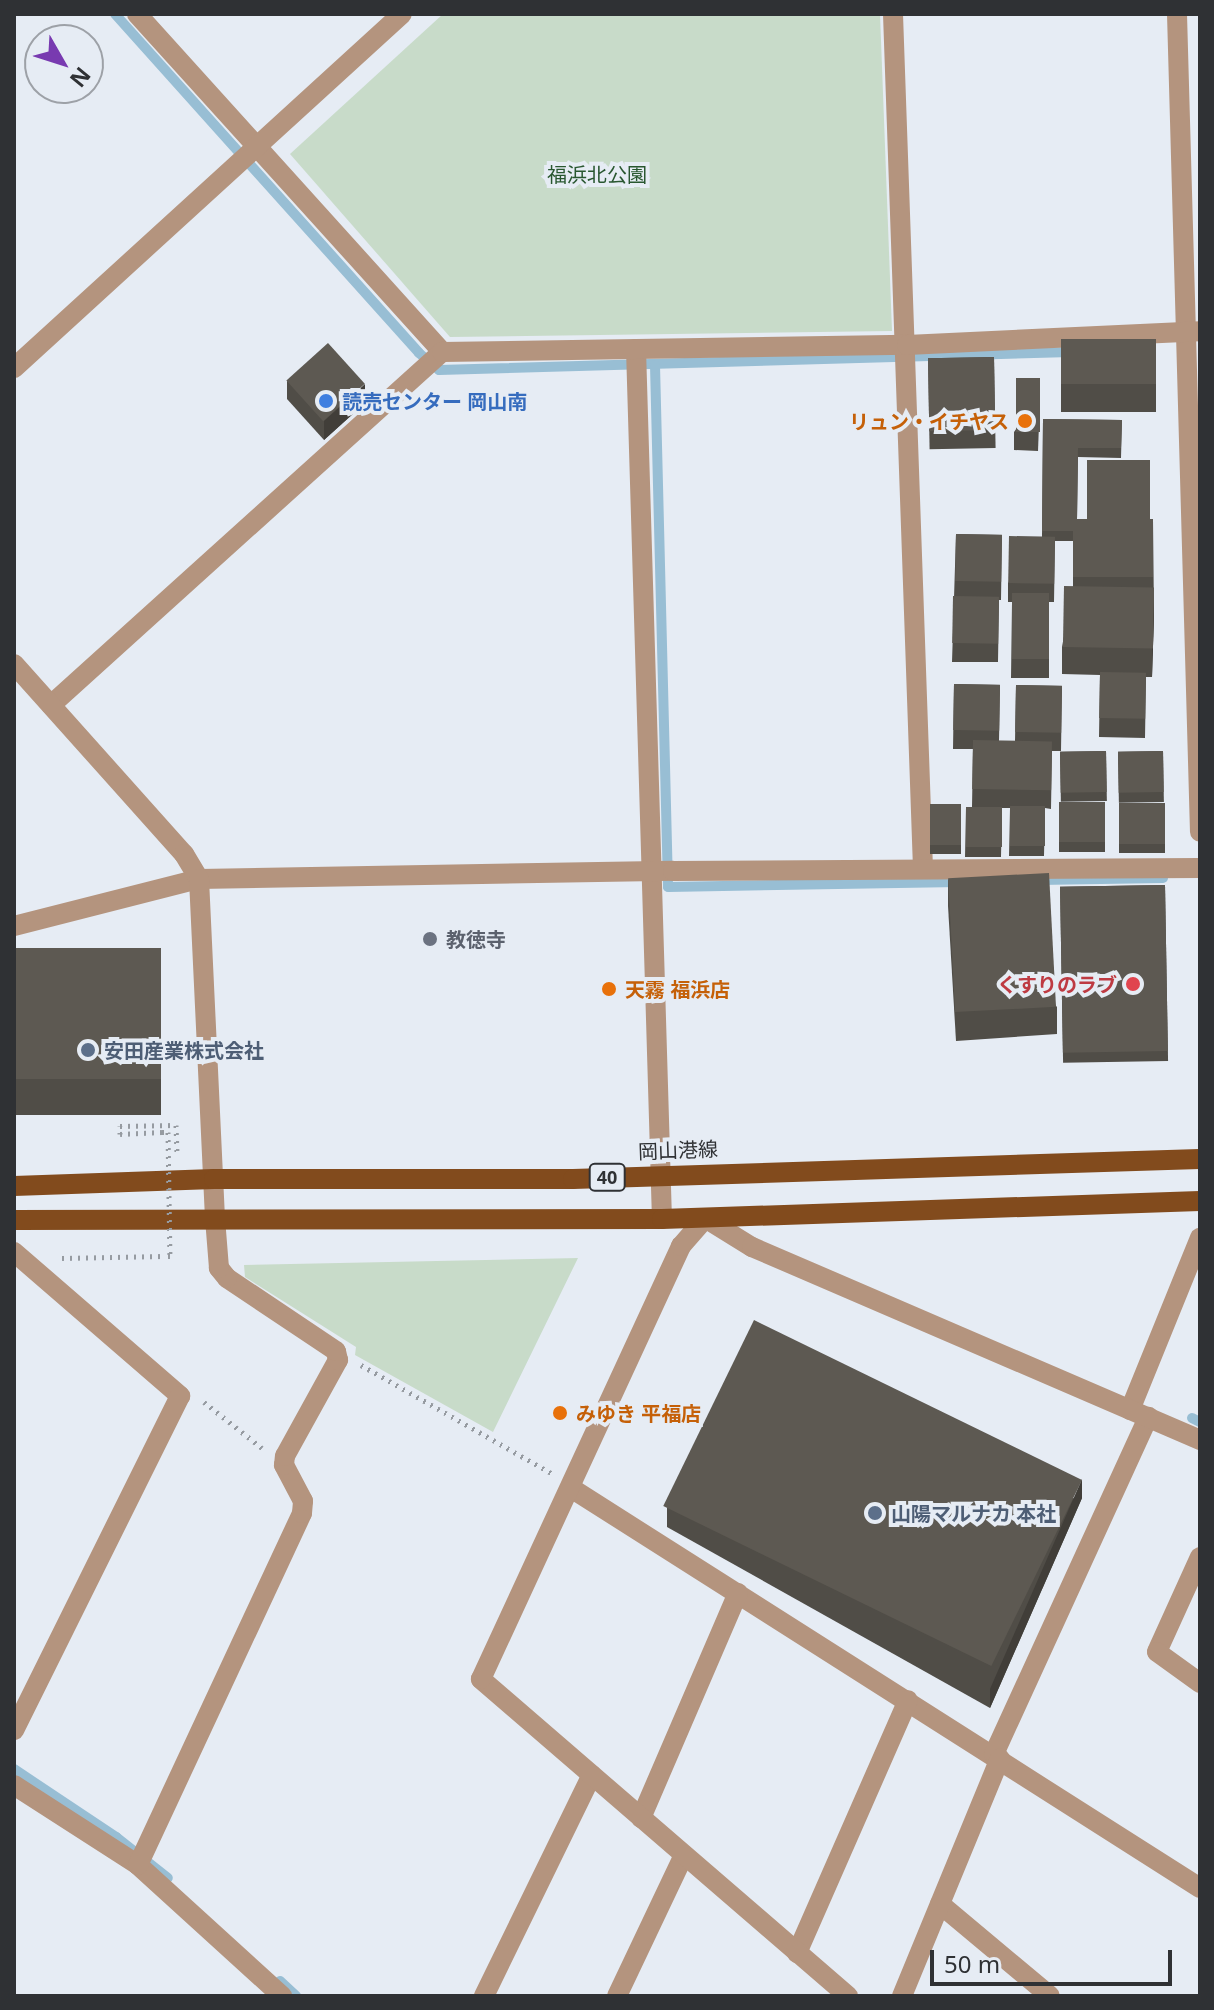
<!DOCTYPE html>
<meta charset="utf-8">
<style>
body{margin:0}
#map{position:relative;width:1214px;height:2010px;overflow:hidden;background:#e6ecf4;font-family:"Noto Sans","Noto Sans JP",sans-serif}
div>[style]{position:absolute}
[style*='--x']{left:calc(var(--x)*1px);top:calc(var(--y)*1px);width:calc(var(--w)*1px);rotate:calc(var(--a)*1deg)}
.green>*{inset:0;background:#c8dbc9}
.stream>*{height:10px;margin:-5px;padding:0 5px;transform-origin:5px;border-radius:5px;background:#98bed4}
.path>*{height:5px;margin-top:-2.5px;transform-origin:0;background:repeating-linear-gradient(90deg,#969ba1 0 2px,transparent 0 8px)}
.minor>*{height:20px;margin:-10px;padding:0 10px;transform-origin:10px;border-radius:10px;background:#b4947e}
.tertiary>*{height:20px;margin:-10px;padding:0 10px;transform-origin:10px;border-radius:10px;background:#b4947e}
.primary>*{height:20px;margin:-10px;padding:0 10px;transform-origin:10px;border-radius:10px;background:#824b1d}
.path-bridge>*{height:5px;margin-top:-2.5px;transform-origin:0;background:repeating-linear-gradient(90deg,#969ba1 0 2px,transparent 0 8px)}
.wall>*{inset:0;background:#504d47;transform-origin:0 0}
.shaded-wall>*{inset:0;background:#413e39}
.building>*{inset:0;background:#5d5952;transform-origin:0 0}
.dots>*{width:22px;height:22px;translate:-50% -50%;box-sizing:border-box;border:4px solid #e6ecf4;border-radius:50%}
span{translate:-50% -50%;white-space:nowrap;text-align:center;line-height:1.15;-webkit-text-stroke:8px #e6ecf4;paint-order:stroke}
.shield-label span{padding:2px 6px;background:#e6ecf4;border:2px solid;border-radius:6px;-webkit-text-stroke-width:0}
.shield-label{font-size:18px;color:#2f3134;font-weight:700}
.park-label{font-size:20px;color:#295730}
.shop-label{font-size:20px;color:#366cbe;font-weight:700}
.left{translate:0 -50%;text-align:left}
.food-label{font-size:20px;color:#c56008;font-weight:700}
.right{translate:-100% -50%;text-align:right}
.worship-label{font-size:20px;color:#5b616d;font-weight:700}
.health-label{font-size:20px;color:#be3a42;font-weight:700}
.service-label{font-size:20px;color:#4e5e75;font-weight:700}
.street-label{font-size:20px;color:#2f3134}
.frame{position:absolute;inset:0;border:16px solid #2f3134;pointer-events:none}
.north{position:absolute;left:24px;top:24px;width:80px;height:80px;box-sizing:border-box;background:#e6ecf4;border:2px solid #9da1a7;border-radius:50%;rotate:129deg;font-size:22px;font-weight:700;line-height:32px;text-align:center;color:#2f3134}
.north::after{content:'';display:block;margin:auto;width:28px;height:36px;background:#783ab0;clip-path:polygon(50% 0,100% 100%,50% 72%,0 100%)}
.scale{position:absolute;left:930px;top:1950px;width:242px;height:36px;box-sizing:border-box;border:4px solid #2f3134;border-top:0;padding-left:10px;font-size:24px;line-height:28px;white-space:nowrap;color:#2f3134;-webkit-text-stroke:6px #e6ecf4;paint-order:stroke}
</style>
<div id="map">
<div class="green">
<div style="clip-path:polygon(443px 14px,880px 14px,892px 331px,450px 337px,290px 154px)"></div>
<div style="clip-path:polygon(578px 1258px,493px 1432px,355px 1355px,356px 1347px,245px 1277px,244px 1265px)"></div>
</div>
<div class="stream">
<div style="--x:115;--y:14;--w:455;--a:48.1"></div>
<div style="--x:419;--y:353;--w:26;--a:40"></div>
<div style="--x:439;--y:370;--w:632;--a:-1.63"></div>
<div style="--x:655;--y:365;--w:522;--a:88.57"></div>
<div style="--x:668;--y:887;--w:291;--a:-1"></div>
<div style="--x:1039;--y:880;--w:124;--a:-0.9"></div>
<div style="--x:1192;--y:1418;--w:9;--a:27"></div>
<div style="--x:14;--y:1769;--w:123;--a:33.7"></div>
<div style="--x:116;--y:1837;--w:66;--a:38.3"></div>
<div style="--x:280;--y:1981;--w:22;--a:43"></div>
</div>
<div class="path">
<div style="--x:162;--y:1132;--w:42;--a:177.3"></div>
<div style="--x:120;--y:1134;--w:8;--a:-90"></div>
<div style="--x:120;--y:1126;--w:56;--a:-1"></div>
<div style="--x:176;--y:1125;--w:27;--a:88"></div>
<div style="--x:62;--y:1258;--w:102;--a:-1.1"></div>
<div style="--x:361;--y:1365;--w:219;--a:29.6"></div>
<div style="--x:204;--y:1402;--w:74;--a:38.4"></div>
</div>
<div class="minor">
<div style="--x:137;--y:14;--w:455;--a:47.9"></div>
<div style="--x:893;--y:14;--w:855;--a:87.99"></div>
<div style="--x:1177;--y:14;--w:818;--a:88.39"></div>
<div style="--x:636;--y:349;--w:870;--a:88.29"></div>
<div style="--x:14;--y:368;--w:525;--a:-42.38"></div>
<div style="--x:51;--y:705;--w:527;--a:-42.08"></div>
<div style="--x:442;--y:352;--w:465;--a:-0.9"></div>
<div style="--x:907;--y:345;--w:293;--a:-2.7"></div>
<div style="--x:14;--y:926;--w:191;--a:-14.3"></div>
<div style="--x:199;--y:879;--w:474;--a:-1"></div>
<div style="--x:673;--y:871;--w:527;--a:-0.33"></div>
<div style="--x:14;--y:1252;--w:220;--a:40.9"></div>
<div style="--x:180;--y:1396;--w:373;--a:116.4"></div>
<div style="--x:1130;--y:1410;--w:186;--a:-67.9"></div>
<div style="--x:571;--y:1488;--w:745;--a:32.45"></div>
<div style="--x:1200;--y:1557;--w:104;--a:114.4"></div>
<div style="--x:1157;--y:1652;--w:53;--a:35.8"></div>
<div style="--x:994;--y:1754;--w:371;--a:-65.4"></div>
<div style="--x:14;--y:1785;--w:148;--a:32.8"></div>
<div style="--x:138;--y:1865;--w:195;--a:42.3"></div>
<div style="--x:641;--y:1818;--w:245;--a:-66.7"></div>
<div style="--x:138;--y:1865;--w:388;--a:-65"></div>
<div style="--x:302;--y:1513;--w:12;--a:-85"></div>
<div style="--x:303;--y:1501;--w:41;--a:-117.8"></div>
<div style="--x:284;--y:1465;--w:9;--a:-84"></div>
<div style="--x:285;--y:1456;--w:110;--a:-61.1"></div>
<div style="--x:338;--y:1360;--w:9;--a:-103"></div>
<div style="--x:336;--y:1351;--w:131;--a:-146.2"></div>
<div style="--x:227;--y:1278;--w:13;--a:-129"></div>
<div style="--x:219;--y:1268;--w:50;--a:-94.6"></div>
<div style="--x:940;--y:1904;--w:143;--a:39.9"></div>
<div style="--x:797;--y:1953;--w:276;--a:-66.3"></div>
<div style="--x:484;--y:1996;--w:246;--a:-64"></div>
<div style="--x:617;--y:1996;--w:156;--a:-64.6"></div>
<div style="--x:848;--y:1996;--w:485;--a:-139.2"></div>
<div style="--x:481;--y:1679;--w:477;--a:-65.2"></div>
<div style="--x:681;--y:1246;--w:37;--a:-49"></div>
<div style="--x:705;--y:1218;--w:55;--a:31.7"></div>
<div style="--x:752;--y:1247;--w:488;--a:23.3"></div>
<div style="--x:902;--y:1996;--w:257;--a:-67.6"></div>
</div>
<div class="tertiary">
<div style="--x:14;--y:664;--w:255;--a:48.2"></div>
<div style="--x:184;--y:854;--w:29;--a:59"></div>
<div style="--x:199;--y:879;--w:339;--a:87.3"></div>
</div>
<div class="primary">
<div style="--x:14;--y:1186;--w:200;--a:-2"></div>
<div style="--x:214;--y:1179;--w:359;--a:0"></div>
<div style="--x:573;--y:1179;--w:627;--a:-1.83"></div>
<div style="--x:14;--y:1220;--w:648;--a:-0.09"></div>
<div style="--x:662;--y:1219;--w:538;--a:-1.92"></div>
</div>
<div class="path-bridge">
<div style="--x:162;--y:1132;--w:6;--a:0"></div>
<div style="--x:168;--y:1132;--w:124;--a:89.1"></div>
<div style="--x:170;--y:1256;--w:6;--a:180"></div>
</div>
<div class="wall">
<div style="left:1156px;top:339px;width:73px;height:95px;rotate:90deg"></div>
<div style="left:994px;top:357px;width:91px;height:66px;rotate:89deg"></div>
<div style="clip-path:polygon(287px 381px,365px 403px,324px 440px,287px 399px)"></div>
<div style="clip-path:polygon(1040px 397px,1038px 451px,1014px 450px,1014px 432px)"></div>
<div style="clip-path:polygon(1043px 419px,1122px 420px,1121px 458px,1078px 457px,1077px 520px,1153px 519px,1154px 616px,1152px 677px,1146px 677px,1145px 738px,1099px 737px,1100px 675px,1062px 674px,1062px 647px,1073px 586px,1073px 541px,1055px 541px,1054px 602px,1049px 602px,1049px 678px,1011px 678px,1012px 602px,1008px 602px,1008px 583px,1042px 537px)"></div>
<div style="clip-path:polygon(956px 534px,1002px 535px,1001px 600px,999px 600px,998px 662px,952px 662px)"></div>
<div style="clip-path:polygon(954px 684px,1000px 685px,999px 741px,1015px 741px,1016px 685px,1062px 686px,1061px 751px,1052px 751px,1051px 809px,1045px 808px,1044px 856px,1009px 856px,1010px 808px,1002px 808px,1001px 857px,965px 857px,966px 807px,972px 807px,973px 749px,953px 749px)"></div>
<div style="left:1106px;top:751px;width:50px;height:46px;rotate:89deg"></div>
<div style="left:1163px;top:751px;width:51px;height:45px;rotate:89deg"></div>
<div style="left:1105px;top:802px;width:50px;height:46px;rotate:90deg"></div>
<div style="left:1165px;top:803px;width:50px;height:46px;rotate:90deg"></div>
<div style="left:930px;top:804px;width:31px;height:50px"></div>
<div style="clip-path:polygon(948px 879px,1057px 1007px,1057px 1034px,956px 1041px,948px 906px)"></div>
<div style="left:1165px;top:885px;width:176px;height:105px;rotate:89deg"></div>
<div style="left:161px;top:948px;width:167px;height:147px;rotate:90deg"></div>
<div style="clip-path:polygon(1082px 1498px,990px 1708px,667px 1527px,667px 1508px)"></div>
</div>
<div class="shaded-wall">
<div style="clip-path:polygon(365px 384px,365px 403px,324px 440px,324px 421px)"></div>
<div style="clip-path:polygon(1154px 588px,1154px 616px,1152px 677px,1152px 650px)"></div>
<div style="clip-path:polygon(1082px 1479px,1082px 1498px,990px 1708px,990px 1689px)"></div>
</div>
<div class="building">
<div style="left:1156px;top:339px;width:45px;height:95px;rotate:90deg"></div>
<div style="left:328px;top:343px;width:55px;height:56px;rotate:48deg"></div>
<div style="left:994px;top:357px;width:73px;height:66px;rotate:89deg"></div>
<div style="left:1016px;top:378px;width:24px;height:54px"></div>
<div style="clip-path:polygon(1043px 419px,1122px 420px,1121px 448px,1078px 448px,1077px 520px,1073px 520px,1073px 531px,1042px 531px)"></div>
<div style="left:1087px;top:460px;width:63px;height:59px"></div>
<div style="left:1153px;top:519px;width:58px;height:80px;rotate:90deg"></div>
<div style="left:956px;top:534px;width:46px;height:47px;rotate:1deg"></div>
<div style="left:1009px;top:536px;width:46px;height:47px;rotate:1deg"></div>
<div style="left:1064px;top:586px;width:90px;height:61px;rotate:1deg"></div>
<div style="left:1012px;top:593px;width:37px;height:66px"></div>
<div style="left:953px;top:596px;width:46px;height:47px;rotate:1deg"></div>
<div style="left:1100px;top:672px;width:46px;height:46px;rotate:1deg"></div>
<div style="left:954px;top:684px;width:46px;height:46px;rotate:1deg"></div>
<div style="left:1016px;top:685px;width:46px;height:47px;rotate:1deg"></div>
<div style="left:973px;top:740px;width:79px;height:49px;rotate:1deg"></div>
<div style="left:1106px;top:751px;width:41px;height:46px;rotate:89deg"></div>
<div style="left:1163px;top:751px;width:41px;height:45px;rotate:89deg"></div>
<div style="left:1105px;top:802px;width:40px;height:46px;rotate:90deg"></div>
<div style="left:1165px;top:803px;width:41px;height:46px;rotate:90deg"></div>
<div style="left:930px;top:804px;width:31px;height:41px"></div>
<div style="left:1010px;top:806px;width:35px;height:40px"></div>
<div style="left:966px;top:807px;width:36px;height:40px"></div>
<div style="left:1049px;top:873px;width:134px;height:101px;rotate:87deg"></div>
<div style="left:1165px;top:885px;width:166px;height:105px;rotate:89deg"></div>
<div style="left:161px;top:948px;width:131px;height:147px;rotate:90deg"></div>
<div style="left:754px;top:1320px;width:365px;height:207px;rotate:26deg"></div>
</div>
<div class="dots">
<div style="left:326px;top:401px;background:#3f7fe0"></div>
<div style="left:1025px;top:421px;background:#e8710a"></div>
<div style="left:430px;top:939px;background:#6b7280"></div>
<div style="left:1133px;top:984px;background:#e0444e"></div>
<div style="left:609px;top:989px;background:#e8710a"></div>
<div style="left:88px;top:1050px;background:#5c6f8a"></div>
<div style="left:560px;top:1413px;background:#e8710a"></div>
<div style="left:875px;top:1513px;background:#5c6f8a"></div>
</div>
<div class="shield-label">
<span style="left:607px;top:1177px">40</span>
</div>
<div class="park-label">
<span style="left:597px;top:174px">福浜北公園</span>
</div>
<div class="shop-label">
<span class="left" style="left:342px;top:401px">読売センター 岡山南</span>
</div>
<div class="food-label">
<span class="right" style="left:1009px;top:421px">リュン・イチヤス</span>
<span class="left" style="left:625px;top:989px">天霧 福浜店</span>
<span class="left" style="left:576px;top:1413px">みゆき 平福店</span>
</div>
<div class="worship-label">
<span class="left" style="left:446px;top:939px">教徳寺</span>
</div>
<div class="health-label">
<span class="right" style="left:1117px;top:984px">くすりのラブ</span>
</div>
<div class="service-label">
<span class="left" style="left:104px;top:1050px">安田産業株式会社</span>
<span class="left" style="left:891px;top:1513px">山陽マルナカ 本社</span>
</div>
<div class="street-label">
<span style="left:678px;top:1150px;rotate:-2deg">岡山港線</span>
</div>
<div class="frame"></div>
<div class="north">N</div>
<div class="scale">50 m</div>
</div>
